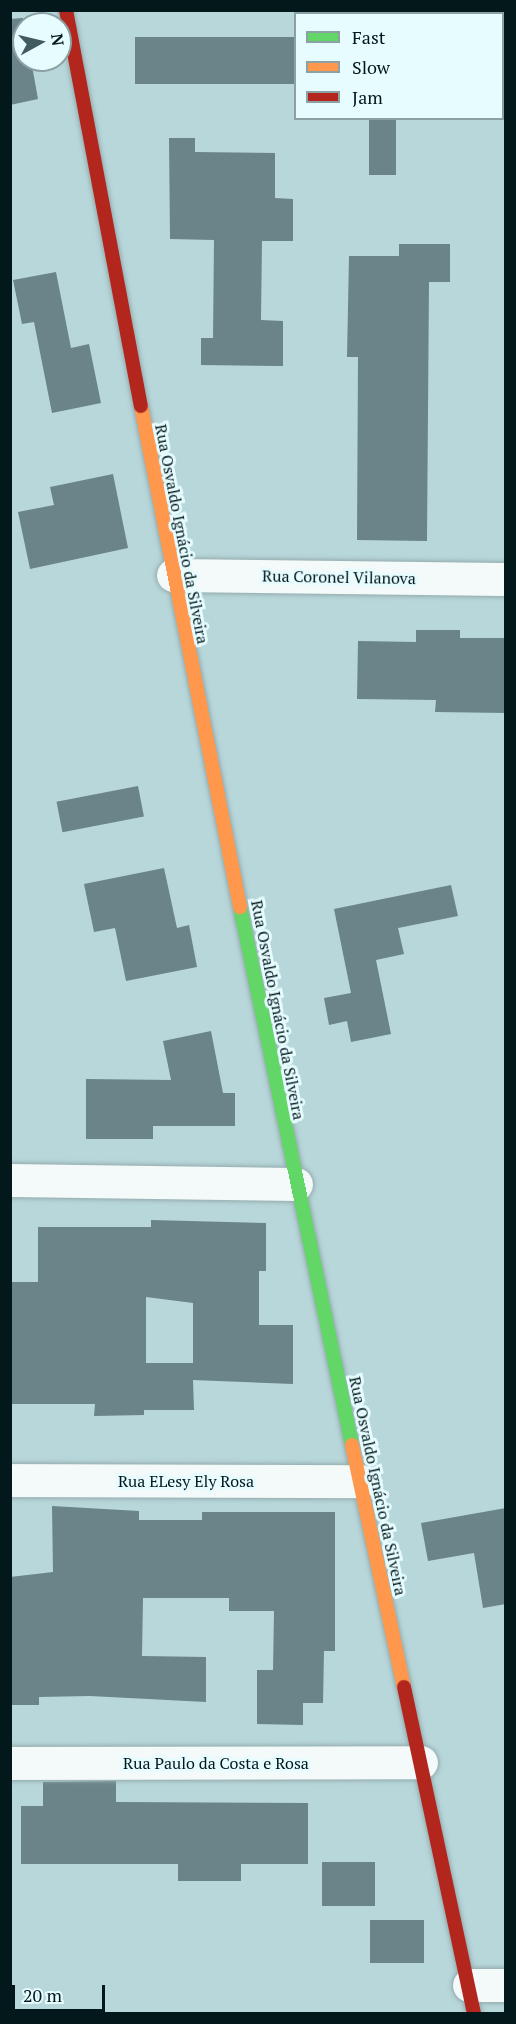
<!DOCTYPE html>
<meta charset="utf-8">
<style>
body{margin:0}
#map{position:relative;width:516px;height:2024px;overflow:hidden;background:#b8d7da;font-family:"PT Serif",serif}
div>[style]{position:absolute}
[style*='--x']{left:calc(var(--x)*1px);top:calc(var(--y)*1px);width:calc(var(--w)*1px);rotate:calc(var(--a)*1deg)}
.building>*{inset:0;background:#6a8489;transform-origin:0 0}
.roads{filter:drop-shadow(0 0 2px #93abad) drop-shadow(0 0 2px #93abad)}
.street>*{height:33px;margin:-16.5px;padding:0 16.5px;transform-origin:16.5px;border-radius:16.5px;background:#f4f9f9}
.fast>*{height:14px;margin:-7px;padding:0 7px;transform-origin:7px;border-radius:7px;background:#63d668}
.slow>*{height:14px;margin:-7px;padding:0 7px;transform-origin:7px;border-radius:7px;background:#ff974d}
.jam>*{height:14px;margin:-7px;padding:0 7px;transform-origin:7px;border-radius:7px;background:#b3261e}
span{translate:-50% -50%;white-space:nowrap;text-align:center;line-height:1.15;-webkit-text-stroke:6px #e6fcff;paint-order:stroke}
.street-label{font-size:16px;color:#03181b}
.frame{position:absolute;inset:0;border:12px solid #03181b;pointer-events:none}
.legend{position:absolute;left:294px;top:12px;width:210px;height:108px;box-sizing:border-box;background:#e6fcff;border:2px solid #8ba1a4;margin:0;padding:8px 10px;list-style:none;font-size:18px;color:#03181b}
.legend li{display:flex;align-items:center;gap:12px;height:30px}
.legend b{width:30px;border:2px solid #8ba1a4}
.north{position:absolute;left:12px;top:12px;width:60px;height:60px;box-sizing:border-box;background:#e6fcff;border:2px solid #8ba1a4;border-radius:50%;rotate:82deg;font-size:16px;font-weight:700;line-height:24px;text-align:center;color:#03181b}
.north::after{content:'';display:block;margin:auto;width:21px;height:27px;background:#425b5e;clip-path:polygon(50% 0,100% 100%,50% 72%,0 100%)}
.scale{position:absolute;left:12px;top:1985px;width:93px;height:27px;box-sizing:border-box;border:3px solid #03181b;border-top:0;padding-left:8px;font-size:18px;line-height:21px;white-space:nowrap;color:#03181b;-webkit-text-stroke:4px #e6fcff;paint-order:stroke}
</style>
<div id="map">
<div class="building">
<div style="clip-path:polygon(23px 18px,24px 60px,31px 60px,38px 99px,10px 105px,10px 19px)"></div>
<div style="left:135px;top:37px;width:161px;height:47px"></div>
<div style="left:369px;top:118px;width:27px;height:57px"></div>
<div style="clip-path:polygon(169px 138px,195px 138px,195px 152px,275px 153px,275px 198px,293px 199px,293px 241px,262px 241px,261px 320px,283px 321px,283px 366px,201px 365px,201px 338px,213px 338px,214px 240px,170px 239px)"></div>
<div style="clip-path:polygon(399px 244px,450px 244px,450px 282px,429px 282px,427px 541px,357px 540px,358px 357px,347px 357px,349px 256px,399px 256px)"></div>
<div style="clip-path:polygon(56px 272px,71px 348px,89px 344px,101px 403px,52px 413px,34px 322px,22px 324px,13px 280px)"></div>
<div style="clip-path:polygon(113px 474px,128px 548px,30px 569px,18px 512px,54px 505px,50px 487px)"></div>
<div style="clip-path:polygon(416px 630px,460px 630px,460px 638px,506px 638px,506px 713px,435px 712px,436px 700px,357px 699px,358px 641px,416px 642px)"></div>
<div style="left:138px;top:786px;width:31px;height:83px;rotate:79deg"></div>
<div style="clip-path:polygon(164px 868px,177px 928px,189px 925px,197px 967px,126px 981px,115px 928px,94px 932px,84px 884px)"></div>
<div style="clip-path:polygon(451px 885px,458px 916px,398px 928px,404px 954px,376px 960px,391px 1034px,351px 1042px,347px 1021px,329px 1025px,324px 998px,351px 993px,334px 909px)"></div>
<div style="clip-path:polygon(211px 1031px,223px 1093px,235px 1093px,235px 1126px,153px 1126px,153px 1139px,86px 1139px,86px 1079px,171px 1080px,163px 1041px)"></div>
<div style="clip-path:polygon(evenodd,151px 1220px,266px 1223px,266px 1271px,259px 1271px,259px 1325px,293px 1325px,293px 1384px,193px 1380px,194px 1410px,144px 1410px,144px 1415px,94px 1416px,95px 1404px,10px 1404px,10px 1282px,38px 1282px,38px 1227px,151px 1227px,151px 1220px,146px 1297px,193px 1303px,193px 1363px,146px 1363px,146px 1297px)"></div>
<div style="clip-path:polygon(52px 1506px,139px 1511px,139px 1520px,202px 1520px,202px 1512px,335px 1512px,335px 1651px,324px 1651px,323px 1703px,303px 1703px,303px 1725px,257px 1724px,257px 1670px,273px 1670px,274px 1611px,229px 1611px,229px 1598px,143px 1598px,142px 1656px,206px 1657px,206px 1702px,90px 1696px,39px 1697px,39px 1705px,10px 1705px,10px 1577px,53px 1572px)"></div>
<div style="clip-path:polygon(506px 1508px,506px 1604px,483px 1608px,474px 1553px,428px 1561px,421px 1523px)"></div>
<div style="clip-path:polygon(116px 1781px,116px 1802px,308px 1803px,308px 1864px,241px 1864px,241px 1881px,178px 1881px,178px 1864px,21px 1864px,21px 1806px,43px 1806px,43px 1782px)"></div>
<div style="left:322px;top:1862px;width:53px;height:44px"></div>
<div style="left:370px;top:1920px;width:54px;height:43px"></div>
</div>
<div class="roads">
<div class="street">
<div style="--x:173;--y:575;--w:333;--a:0.7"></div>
<div style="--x:10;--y:1180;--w:286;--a:0.8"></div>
<div style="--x:10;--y:1480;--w:351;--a:0.2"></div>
<div style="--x:10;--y:1763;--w:411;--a:-0.1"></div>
<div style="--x:469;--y:1985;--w:37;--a:0"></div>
</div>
<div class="fast">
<div style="--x:240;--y:907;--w:550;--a:78.24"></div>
</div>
<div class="slow">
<div style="--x:141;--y:406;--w:511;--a:78.82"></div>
<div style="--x:352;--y:1445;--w:248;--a:77.9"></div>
</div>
<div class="jam">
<div style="--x:66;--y:10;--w:403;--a:79.3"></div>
<div style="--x:404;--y:1687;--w:334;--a:77.9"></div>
</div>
</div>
<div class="street-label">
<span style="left:182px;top:534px;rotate:79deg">Rua Osvaldo Ignácio da Silveira</span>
<span style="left:339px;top:577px;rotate:1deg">Rua Coronel Vilanova</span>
<span style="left:278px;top:1010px;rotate:79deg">Rua Osvaldo Ignácio da Silveira</span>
<span style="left:186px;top:1481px">Rua ELesy Ely Rosa</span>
<span style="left:378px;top:1486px;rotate:78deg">Rua Osvaldo Ignácio da Silveira</span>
<span style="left:216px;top:1763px">Rua Paulo da Costa e Rosa</span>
</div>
<div class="frame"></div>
<ul class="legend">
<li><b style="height:8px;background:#63d668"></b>Fast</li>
<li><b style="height:8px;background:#ff974d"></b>Slow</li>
<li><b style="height:8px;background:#b3261e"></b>Jam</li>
</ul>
<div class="north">N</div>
<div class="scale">20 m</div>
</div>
